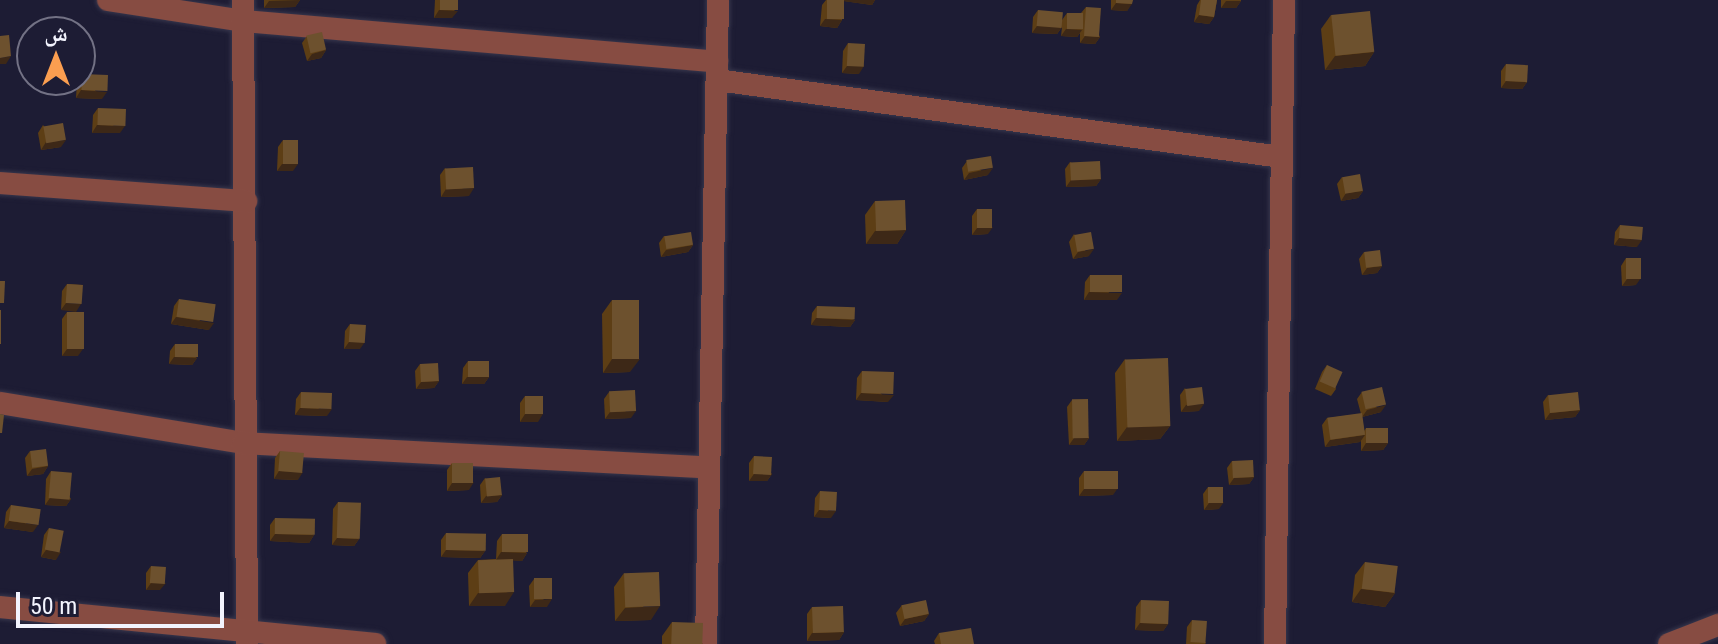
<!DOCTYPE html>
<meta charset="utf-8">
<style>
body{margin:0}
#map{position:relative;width:1718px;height:644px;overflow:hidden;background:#1d1c34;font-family:"Roboto Condensed","Noto Naskh Arabic",sans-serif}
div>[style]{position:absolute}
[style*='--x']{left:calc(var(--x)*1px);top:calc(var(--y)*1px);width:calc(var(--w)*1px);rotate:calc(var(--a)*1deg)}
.roads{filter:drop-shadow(0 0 2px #37364c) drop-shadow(0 0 2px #37364c)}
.minor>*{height:22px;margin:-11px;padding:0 11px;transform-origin:11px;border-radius:11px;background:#874c42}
.wall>*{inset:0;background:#5d3e15}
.shaded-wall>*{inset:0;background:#3d2817}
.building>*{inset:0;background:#6d512e;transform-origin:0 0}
span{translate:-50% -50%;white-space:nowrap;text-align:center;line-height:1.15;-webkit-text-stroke:7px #1d1c34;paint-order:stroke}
.north{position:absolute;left:16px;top:16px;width:80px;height:80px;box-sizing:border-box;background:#1d1c34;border:2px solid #737285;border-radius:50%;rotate:0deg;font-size:22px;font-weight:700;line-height:32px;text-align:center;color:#f3f4fe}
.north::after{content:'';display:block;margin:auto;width:28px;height:36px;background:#fb9e50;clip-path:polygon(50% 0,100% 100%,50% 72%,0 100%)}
.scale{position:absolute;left:16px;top:592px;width:208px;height:36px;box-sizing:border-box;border:4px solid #f3f4fe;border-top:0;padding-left:10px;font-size:24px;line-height:28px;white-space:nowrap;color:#f3f4fe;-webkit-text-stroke:6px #1d1c34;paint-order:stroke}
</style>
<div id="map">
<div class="roads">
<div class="minor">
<div style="--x:108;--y:0;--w:137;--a:8.8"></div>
<div style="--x:243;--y:21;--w:476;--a:4.9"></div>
<div style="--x:243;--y:0;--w:644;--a:89.64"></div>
<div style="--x:717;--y:80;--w:569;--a:7.77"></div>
<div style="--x:0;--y:183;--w:247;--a:4.2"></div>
<div style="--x:0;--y:403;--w:246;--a:9.3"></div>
<div style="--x:243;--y:443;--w:465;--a:3"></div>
<div style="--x:0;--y:607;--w:377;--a:5.6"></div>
<div style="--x:706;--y:644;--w:644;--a:-88.93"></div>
<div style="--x:1275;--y:644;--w:644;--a:-89.2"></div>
<div style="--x:1669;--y:644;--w:53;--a:-21.2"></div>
</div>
</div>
<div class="wall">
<div style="clip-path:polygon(264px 0,300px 0,295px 7px,264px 8px)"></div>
<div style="clip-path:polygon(435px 0,458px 0,452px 18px,434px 18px)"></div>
<div style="clip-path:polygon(826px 0,875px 0,872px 5px,844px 1px,842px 20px,837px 28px,820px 26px,822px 5px)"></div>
<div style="clip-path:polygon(1111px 0,1133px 0,1127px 11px,1111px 10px)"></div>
<div style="clip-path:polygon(1200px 0,1217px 0,1214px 17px,1209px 24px,1194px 22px,1197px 5px)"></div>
<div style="clip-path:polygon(1221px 0,1241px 0,1241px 1px,1236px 8px,1221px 8px)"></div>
<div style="clip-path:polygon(1086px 7px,1100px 37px,1095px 44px,1080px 43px,1080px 33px,1077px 37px,1061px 36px,1062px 27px,1057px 34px,1032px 33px,1033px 17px,1038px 10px,1062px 20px,1067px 13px,1081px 13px)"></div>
<div style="clip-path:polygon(1331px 15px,1374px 52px,1365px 66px,1325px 70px,1321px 29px)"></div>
<div style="clip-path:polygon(307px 36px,326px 50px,321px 58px,307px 61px,302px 43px)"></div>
<div style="clip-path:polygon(848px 43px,859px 74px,842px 73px,843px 51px)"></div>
<div style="clip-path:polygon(1506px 64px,1527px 82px,1522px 89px,1501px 88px,1501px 71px)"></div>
<div style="clip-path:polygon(82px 74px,102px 99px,76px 98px,77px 81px,80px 80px,80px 77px)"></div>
<div style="clip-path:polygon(98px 108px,120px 133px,92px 133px,93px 115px)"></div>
<div style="clip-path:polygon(43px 125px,61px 147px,41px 150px,38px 133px)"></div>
<div style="clip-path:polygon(283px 140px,293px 171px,277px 171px,278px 147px)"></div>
<div style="clip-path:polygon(967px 161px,988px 175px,964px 180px,962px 168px)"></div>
<div style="clip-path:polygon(1070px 162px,1101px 179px,1096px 186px,1066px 187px,1065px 169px)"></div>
<div style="clip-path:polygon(445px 168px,469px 196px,441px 197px,440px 175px)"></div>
<div style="clip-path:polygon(1342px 177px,1363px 191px,1358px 198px,1341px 201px,1337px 184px)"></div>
<div style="clip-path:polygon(875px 201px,906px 230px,897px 244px,866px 244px,865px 215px)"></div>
<div style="clip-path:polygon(977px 209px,988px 234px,972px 235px,972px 216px)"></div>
<div style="clip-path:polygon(1620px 225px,1637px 247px,1614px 245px,1615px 232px)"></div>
<div style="clip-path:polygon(1074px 234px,1089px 256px,1073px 259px,1069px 242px)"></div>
<div style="clip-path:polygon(664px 236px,693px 245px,688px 252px,661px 257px,659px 243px)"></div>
<div style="clip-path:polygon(1364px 252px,1382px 266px,1377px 273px,1362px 275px,1359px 259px)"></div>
<div style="clip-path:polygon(1626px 258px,1636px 285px,1622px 286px,1621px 266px)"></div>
<div style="clip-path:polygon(1090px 275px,1117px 300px,1084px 300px,1085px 282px)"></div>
<div style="clip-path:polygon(67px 284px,83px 285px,61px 310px,62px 291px)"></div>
<div style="clip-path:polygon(179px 299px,209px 330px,171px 324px,174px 306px)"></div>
<div style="clip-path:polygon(612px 300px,630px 372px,603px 373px,602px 314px)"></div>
<div style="clip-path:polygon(817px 306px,855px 320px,850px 327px,811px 325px,812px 313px)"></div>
<div style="clip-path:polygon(67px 312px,78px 356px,62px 356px,62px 319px)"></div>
<div style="clip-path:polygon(350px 324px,360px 349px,344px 349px,345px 331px)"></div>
<div style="clip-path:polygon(175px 344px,197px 358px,192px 365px,169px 364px,170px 351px)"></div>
<div style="clip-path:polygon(1125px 359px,1170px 426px,1160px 439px,1117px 441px,1115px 373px)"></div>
<div style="clip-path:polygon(468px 361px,489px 377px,484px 384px,462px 384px,463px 368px)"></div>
<div style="clip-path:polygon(420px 364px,439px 381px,434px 388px,416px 389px,415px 371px)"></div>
<div style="clip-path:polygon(1327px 365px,1336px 389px,1331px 396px,1315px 389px,1322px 372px)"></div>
<div style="clip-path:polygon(862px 371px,888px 402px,856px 400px,857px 378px)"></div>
<div style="clip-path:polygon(1185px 388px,1199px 411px,1181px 412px,1180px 395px)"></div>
<div style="clip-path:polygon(301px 392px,327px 416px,295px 415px,296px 399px)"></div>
<div style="clip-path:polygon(609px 392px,631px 418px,605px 419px,604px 399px)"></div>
<div style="clip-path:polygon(1362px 392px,1381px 412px,1362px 417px,1364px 431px,1366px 428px,1388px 443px,1383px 450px,1361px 451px,1361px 440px,1360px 442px,1325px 447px,1322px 425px,1327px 418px,1361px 414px,1357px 399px)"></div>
<div style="clip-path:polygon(1548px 395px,1580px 410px,1575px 417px,1545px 420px,1543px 402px)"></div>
<div style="clip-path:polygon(525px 396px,538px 422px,520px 422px,520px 403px)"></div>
<div style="clip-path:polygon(1072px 400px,1089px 438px,1084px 445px,1069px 445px,1067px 407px)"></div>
<div style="clip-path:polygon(30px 451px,48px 466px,43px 474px,27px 476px,25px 458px)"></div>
<div style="clip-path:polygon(280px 451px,298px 480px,274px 479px,275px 458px)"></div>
<div style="clip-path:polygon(754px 456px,772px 474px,767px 481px,749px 481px,749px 463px)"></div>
<div style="clip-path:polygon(1232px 461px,1254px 477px,1249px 484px,1229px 485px,1227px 468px)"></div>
<div style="clip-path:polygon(452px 463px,469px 490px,447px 491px,447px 470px)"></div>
<div style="clip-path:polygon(51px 471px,71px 499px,66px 506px,45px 505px,46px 479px)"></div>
<div style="clip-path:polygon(1084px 471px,1113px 495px,1079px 496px,1079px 478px)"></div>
<div style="clip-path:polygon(485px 478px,502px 495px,497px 502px,481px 503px,480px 485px)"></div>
<div style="clip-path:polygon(1208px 487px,1219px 509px,1204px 510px,1203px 494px)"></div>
<div style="clip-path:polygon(820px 491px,831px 518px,814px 517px,815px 498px)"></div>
<div style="clip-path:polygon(338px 502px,359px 539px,354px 546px,332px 545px,333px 509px)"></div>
<div style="clip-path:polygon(11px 505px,33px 532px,4px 528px,6px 512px)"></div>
<div style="clip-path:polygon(275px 518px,314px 535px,309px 543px,270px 541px,270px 525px)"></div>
<div style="clip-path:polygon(49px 528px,56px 560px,41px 557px,44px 535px)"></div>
<div style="clip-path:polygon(446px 533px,485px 551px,480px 558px,441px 557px,441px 540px)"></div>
<div style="clip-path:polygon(502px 534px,527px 553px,522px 561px,513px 560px,505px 606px,469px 606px,468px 573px,478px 560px,496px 559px,497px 541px)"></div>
<div style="clip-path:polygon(1365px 562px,1395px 593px,1385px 607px,1352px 602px,1355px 575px)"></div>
<div style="clip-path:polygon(151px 566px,160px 590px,146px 590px,146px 573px)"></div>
<div style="clip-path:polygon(624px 573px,651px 620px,615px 621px,614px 587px)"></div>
<div style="clip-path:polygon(534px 579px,547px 607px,530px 607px,529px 586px)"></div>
<div style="clip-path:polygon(1141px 600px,1168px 624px,1163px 631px,1135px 630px,1136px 607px)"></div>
<div style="clip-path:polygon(902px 605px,929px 614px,924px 621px,900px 626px,896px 613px)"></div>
<div style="clip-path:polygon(812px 607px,844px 632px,839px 640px,807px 641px,807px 614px)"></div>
<div style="clip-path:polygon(1192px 620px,1206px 643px,1205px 644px,1186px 644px,1187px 627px)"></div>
<div style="clip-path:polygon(672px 622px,703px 644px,662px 644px,662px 636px)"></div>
<div style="clip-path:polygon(939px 633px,974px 644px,935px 644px,934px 641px)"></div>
</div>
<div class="shaded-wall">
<div style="clip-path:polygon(300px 0,295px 7px,264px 8px,269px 1px)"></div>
<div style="clip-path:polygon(844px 0,875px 0,872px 5px,843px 1px)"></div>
<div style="clip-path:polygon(1226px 1px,1241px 1px,1236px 8px,1221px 8px)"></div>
<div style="clip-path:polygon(1116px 3px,1132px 4px,1127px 11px,1111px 10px)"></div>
<div style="clip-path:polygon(439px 10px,458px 11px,452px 18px,434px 18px)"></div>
<div style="clip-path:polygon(1199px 15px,1214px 17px,1209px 24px,1194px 22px)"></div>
<div style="clip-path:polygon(825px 19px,842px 20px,837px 28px,820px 26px)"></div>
<div style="clip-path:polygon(1037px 26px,1062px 27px,1057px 34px,1032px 33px)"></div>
<div style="clip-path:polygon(1066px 29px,1082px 30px,1077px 37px,1061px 36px)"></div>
<div style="clip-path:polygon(1085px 36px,1100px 37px,1095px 44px,1080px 43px)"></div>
<div style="clip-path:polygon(326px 50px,321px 58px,307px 61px,312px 54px)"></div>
<div style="clip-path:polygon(1374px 52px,1365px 66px,1325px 70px,1335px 56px)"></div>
<div style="clip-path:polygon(11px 56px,6px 64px,0 64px,0 58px)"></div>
<div style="clip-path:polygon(847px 66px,864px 66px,859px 74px,842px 73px)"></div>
<div style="clip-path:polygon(1506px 81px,1527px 82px,1522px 89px,1501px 88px)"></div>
<div style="clip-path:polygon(81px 90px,107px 92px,102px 99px,76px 98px)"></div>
<div style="clip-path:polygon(97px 125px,125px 126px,120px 133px,92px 133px)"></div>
<div style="clip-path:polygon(66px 140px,61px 147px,41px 150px,46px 142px)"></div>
<div style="clip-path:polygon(282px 164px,298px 164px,293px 171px,277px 171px)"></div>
<div style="clip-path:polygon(993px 168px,988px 175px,964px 180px,969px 173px)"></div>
<div style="clip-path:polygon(1101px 179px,1096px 186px,1066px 187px,1071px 180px)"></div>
<div style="clip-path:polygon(474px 188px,469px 196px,441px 197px,446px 189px)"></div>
<div style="clip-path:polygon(1363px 191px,1358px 198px,1341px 201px,1346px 193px)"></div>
<div style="clip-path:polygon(993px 227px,988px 234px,972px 235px,977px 228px)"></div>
<div style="clip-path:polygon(906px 230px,897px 244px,866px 244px,875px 231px)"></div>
<div style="clip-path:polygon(1619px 238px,1642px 240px,1637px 247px,1614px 245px)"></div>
<div style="clip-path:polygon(693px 245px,688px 252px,661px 257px,666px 250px)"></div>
<div style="clip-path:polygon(1094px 249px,1089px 256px,1073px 259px,1078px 252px)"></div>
<div style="clip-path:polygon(1382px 266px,1377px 273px,1362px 275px,1367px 268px)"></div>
<div style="clip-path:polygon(1641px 278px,1636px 285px,1622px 286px,1627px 279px)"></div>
<div style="clip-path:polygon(1089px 292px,1122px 293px,1117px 300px,1084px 300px)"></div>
<div style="clip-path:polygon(66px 303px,81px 304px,76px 312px,61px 310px)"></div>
<div style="clip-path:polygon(176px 317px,214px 323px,209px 330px,171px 324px)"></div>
<div style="clip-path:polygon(816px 318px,855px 320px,850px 327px,811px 325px)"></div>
<div style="clip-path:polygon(349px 342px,365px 342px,360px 349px,344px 349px)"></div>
<div style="clip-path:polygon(67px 349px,83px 349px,78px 356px,62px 356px)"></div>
<div style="clip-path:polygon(174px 357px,197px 358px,192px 365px,169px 364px)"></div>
<div style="clip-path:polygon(612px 359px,640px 359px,630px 372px,603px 373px)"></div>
<div style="clip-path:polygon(467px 377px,489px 377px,484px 384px,462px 384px)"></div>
<div style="clip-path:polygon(439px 381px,434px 388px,416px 389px,421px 382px)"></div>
<div style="clip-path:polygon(861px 393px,894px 395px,888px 402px,856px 400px)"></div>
<div style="clip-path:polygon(1204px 404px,1199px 411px,1181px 412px,1186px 405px)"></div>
<div style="clip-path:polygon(1386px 405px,1381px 412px,1362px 417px,1367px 410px)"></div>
<div style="clip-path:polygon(300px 408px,332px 409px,327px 416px,295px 415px)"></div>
<div style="clip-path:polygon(1580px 410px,1575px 417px,1545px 420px,1550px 413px)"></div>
<div style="clip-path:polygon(636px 411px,631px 418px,605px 419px,610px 412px)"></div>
<div style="clip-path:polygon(525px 414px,543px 414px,538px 422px,520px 422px)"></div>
<div style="clip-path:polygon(1170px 426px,1160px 439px,1117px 441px,1127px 427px)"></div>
<div style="clip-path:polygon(1365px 435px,1360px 442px,1325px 447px,1330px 440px)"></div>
<div style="clip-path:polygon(1074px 438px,1089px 438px,1084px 445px,1069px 445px)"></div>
<div style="clip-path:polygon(1366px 443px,1388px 443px,1383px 450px,1361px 451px)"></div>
<div style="clip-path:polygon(48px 466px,43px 474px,27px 476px,32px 469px)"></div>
<div style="clip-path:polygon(279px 471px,303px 472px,298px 480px,274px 479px)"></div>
<div style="clip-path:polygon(754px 474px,772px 474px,767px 481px,749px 481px)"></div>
<div style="clip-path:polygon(1254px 477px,1249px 484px,1229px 485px,1234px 478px)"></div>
<div style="clip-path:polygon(474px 482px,469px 490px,447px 491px,452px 483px)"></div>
<div style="clip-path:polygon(1118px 488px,1113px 495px,1079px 496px,1084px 489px)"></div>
<div style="clip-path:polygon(502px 495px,497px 502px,481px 503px,486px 496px)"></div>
<div style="clip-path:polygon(50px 498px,71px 499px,66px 506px,45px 505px)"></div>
<div style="clip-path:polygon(1224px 502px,1219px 509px,1204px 510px,1209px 503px)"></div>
<div style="clip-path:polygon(819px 510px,836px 511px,831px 518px,814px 517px)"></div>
<div style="clip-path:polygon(9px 521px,38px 525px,33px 532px,4px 528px)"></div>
<div style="clip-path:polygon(275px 534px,314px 535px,309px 543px,270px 541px)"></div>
<div style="clip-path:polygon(337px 538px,359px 539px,354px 546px,332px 545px)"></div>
<div style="clip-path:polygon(46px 550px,61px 552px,56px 560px,41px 557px)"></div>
<div style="clip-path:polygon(446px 550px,485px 551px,480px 558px,441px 557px)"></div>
<div style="clip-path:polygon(501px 552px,527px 553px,522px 561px,496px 560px)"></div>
<div style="clip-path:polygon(151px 583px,166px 583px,160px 590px,146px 590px)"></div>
<div style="clip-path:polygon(1361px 589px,1395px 593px,1385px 607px,1352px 602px)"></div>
<div style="clip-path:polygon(514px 592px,505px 606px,469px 606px,478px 593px)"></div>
<div style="clip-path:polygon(552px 599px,547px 607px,530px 607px,535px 600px)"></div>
<div style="clip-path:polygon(660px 606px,651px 620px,615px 621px,625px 608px)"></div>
<div style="clip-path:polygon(929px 614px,924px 621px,900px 626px,905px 619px)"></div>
<div style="clip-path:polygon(1140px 623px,1168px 624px,1163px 631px,1135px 630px)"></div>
<div style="clip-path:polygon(844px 632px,839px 640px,807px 641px,812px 633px)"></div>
</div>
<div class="building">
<div style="left:440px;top:0;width:18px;height:10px"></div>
<div style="left:827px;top:0;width:17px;height:19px"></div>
<div style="clip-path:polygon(1116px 0,1133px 0,1132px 4px,1116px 3px)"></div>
<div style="clip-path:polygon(1201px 0,1217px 0,1214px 17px,1199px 15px)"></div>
<div style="left:1086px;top:7px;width:15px;height:29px;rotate:4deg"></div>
<div style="left:1038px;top:10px;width:25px;height:16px;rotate:5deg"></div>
<div style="left:1370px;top:11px;width:41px;height:39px;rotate:84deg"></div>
<div style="left:1067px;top:13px;width:16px;height:16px"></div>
<div style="left:322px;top:32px;width:18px;height:16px;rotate:77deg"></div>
<div style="clip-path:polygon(9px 35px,11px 56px,0 58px,0 36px)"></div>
<div style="left:848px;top:43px;width:17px;height:23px;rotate:3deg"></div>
<div style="left:1506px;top:64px;width:22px;height:17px;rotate:3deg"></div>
<div style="left:82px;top:74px;width:26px;height:16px;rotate:2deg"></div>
<div style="left:98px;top:108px;width:28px;height:17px;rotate:2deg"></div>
<div style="left:63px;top:123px;width:17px;height:20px;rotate:80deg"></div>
<div style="left:283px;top:140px;width:15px;height:24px"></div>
<div style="left:991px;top:156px;width:12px;height:25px;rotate:81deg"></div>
<div style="left:1100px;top:161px;width:18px;height:30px;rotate:87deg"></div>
<div style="left:473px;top:167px;width:21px;height:28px;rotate:87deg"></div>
<div style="left:1360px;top:174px;width:17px;height:18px;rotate:80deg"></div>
<div style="left:905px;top:200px;width:30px;height:30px;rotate:88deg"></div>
<div style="left:977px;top:209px;width:15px;height:19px"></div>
<div style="left:1620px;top:225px;width:23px;height:13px;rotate:5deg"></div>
<div style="left:691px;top:232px;width:13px;height:27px;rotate:81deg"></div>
<div style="left:1091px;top:232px;width:17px;height:17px;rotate:80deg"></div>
<div style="left:1380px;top:250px;width:16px;height:16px;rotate:83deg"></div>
<div style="left:1626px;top:258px;width:15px;height:21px"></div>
<div style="left:1090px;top:275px;width:32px;height:17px"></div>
<div style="clip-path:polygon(0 281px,5px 281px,4px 303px,0 303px)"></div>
<div style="left:67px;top:284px;width:16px;height:19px;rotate:4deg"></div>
<div style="left:179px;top:299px;width:37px;height:18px;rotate:8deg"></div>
<div style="left:612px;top:300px;width:27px;height:59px"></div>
<div style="left:817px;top:306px;width:38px;height:12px;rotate:2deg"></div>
<div style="left:0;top:310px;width:1px;height:34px"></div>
<div style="left:67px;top:312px;width:17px;height:37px"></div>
<div style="left:350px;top:324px;width:16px;height:18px;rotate:4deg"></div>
<div style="left:175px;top:344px;width:23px;height:13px"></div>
<div style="left:1168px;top:358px;width:68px;height:43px;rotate:88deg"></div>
<div style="left:468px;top:361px;width:21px;height:16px"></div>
<div style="left:438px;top:363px;width:18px;height:18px;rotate:87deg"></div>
<div style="left:1327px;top:365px;width:17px;height:18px;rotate:24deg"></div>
<div style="left:862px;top:371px;width:32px;height:22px;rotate:2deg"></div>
<div style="left:1202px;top:387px;width:17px;height:17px;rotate:83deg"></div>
<div style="left:1382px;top:387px;width:18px;height:21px;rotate:77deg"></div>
<div style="left:635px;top:390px;width:21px;height:26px;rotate:87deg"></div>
<div style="left:301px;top:392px;width:31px;height:16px;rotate:2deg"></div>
<div style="left:1578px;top:392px;width:18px;height:30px;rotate:84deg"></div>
<div style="left:525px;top:396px;width:18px;height:18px"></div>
<div style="left:1088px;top:399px;width:39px;height:16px;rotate:89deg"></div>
<div style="left:1362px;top:413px;width:22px;height:35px;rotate:82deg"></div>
<div style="clip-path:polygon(0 414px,4px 415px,2px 433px,0 433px)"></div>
<div style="left:1366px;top:428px;width:22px;height:15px"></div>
<div style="left:46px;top:449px;width:17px;height:16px;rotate:83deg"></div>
<div style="left:280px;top:451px;width:24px;height:20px;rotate:5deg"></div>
<div style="left:754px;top:456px;width:18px;height:18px;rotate:3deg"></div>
<div style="left:1253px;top:460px;width:17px;height:21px;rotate:87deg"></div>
<div style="left:452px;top:463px;width:21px;height:20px"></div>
<div style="left:51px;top:471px;width:21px;height:27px;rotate:5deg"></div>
<div style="left:1084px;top:471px;width:34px;height:18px"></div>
<div style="left:500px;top:477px;width:18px;height:15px;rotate:84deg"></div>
<div style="left:1208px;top:487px;width:15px;height:16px"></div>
<div style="left:820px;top:491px;width:17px;height:19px;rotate:3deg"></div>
<div style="left:338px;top:502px;width:23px;height:36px;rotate:2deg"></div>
<div style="left:11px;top:505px;width:30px;height:16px;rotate:8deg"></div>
<div style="left:275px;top:518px;width:40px;height:16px;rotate:1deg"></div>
<div style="left:49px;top:528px;width:15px;height:22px;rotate:11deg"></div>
<div style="left:446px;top:533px;width:40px;height:17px;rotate:1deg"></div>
<div style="left:502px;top:534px;width:26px;height:18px"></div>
<div style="left:513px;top:559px;width:33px;height:35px;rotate:88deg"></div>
<div style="left:1365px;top:562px;width:33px;height:27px;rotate:7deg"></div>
<div style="left:151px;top:566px;width:15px;height:17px;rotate:4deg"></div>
<div style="left:659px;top:572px;width:34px;height:35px;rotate:88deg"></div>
<div style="left:552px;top:578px;width:21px;height:18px;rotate:90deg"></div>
<div style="left:926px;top:600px;width:14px;height:25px;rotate:78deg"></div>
<div style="left:1141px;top:600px;width:28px;height:23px;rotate:2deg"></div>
<div style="left:843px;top:606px;width:26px;height:31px;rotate:88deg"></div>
<div style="left:1192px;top:620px;width:15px;height:22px;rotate:4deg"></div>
<div style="left:672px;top:622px;width:31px;height:22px;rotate:2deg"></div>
<div style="clip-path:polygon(971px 628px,974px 644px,941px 644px,939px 633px)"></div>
</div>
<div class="north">ش</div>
<div class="scale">50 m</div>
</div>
